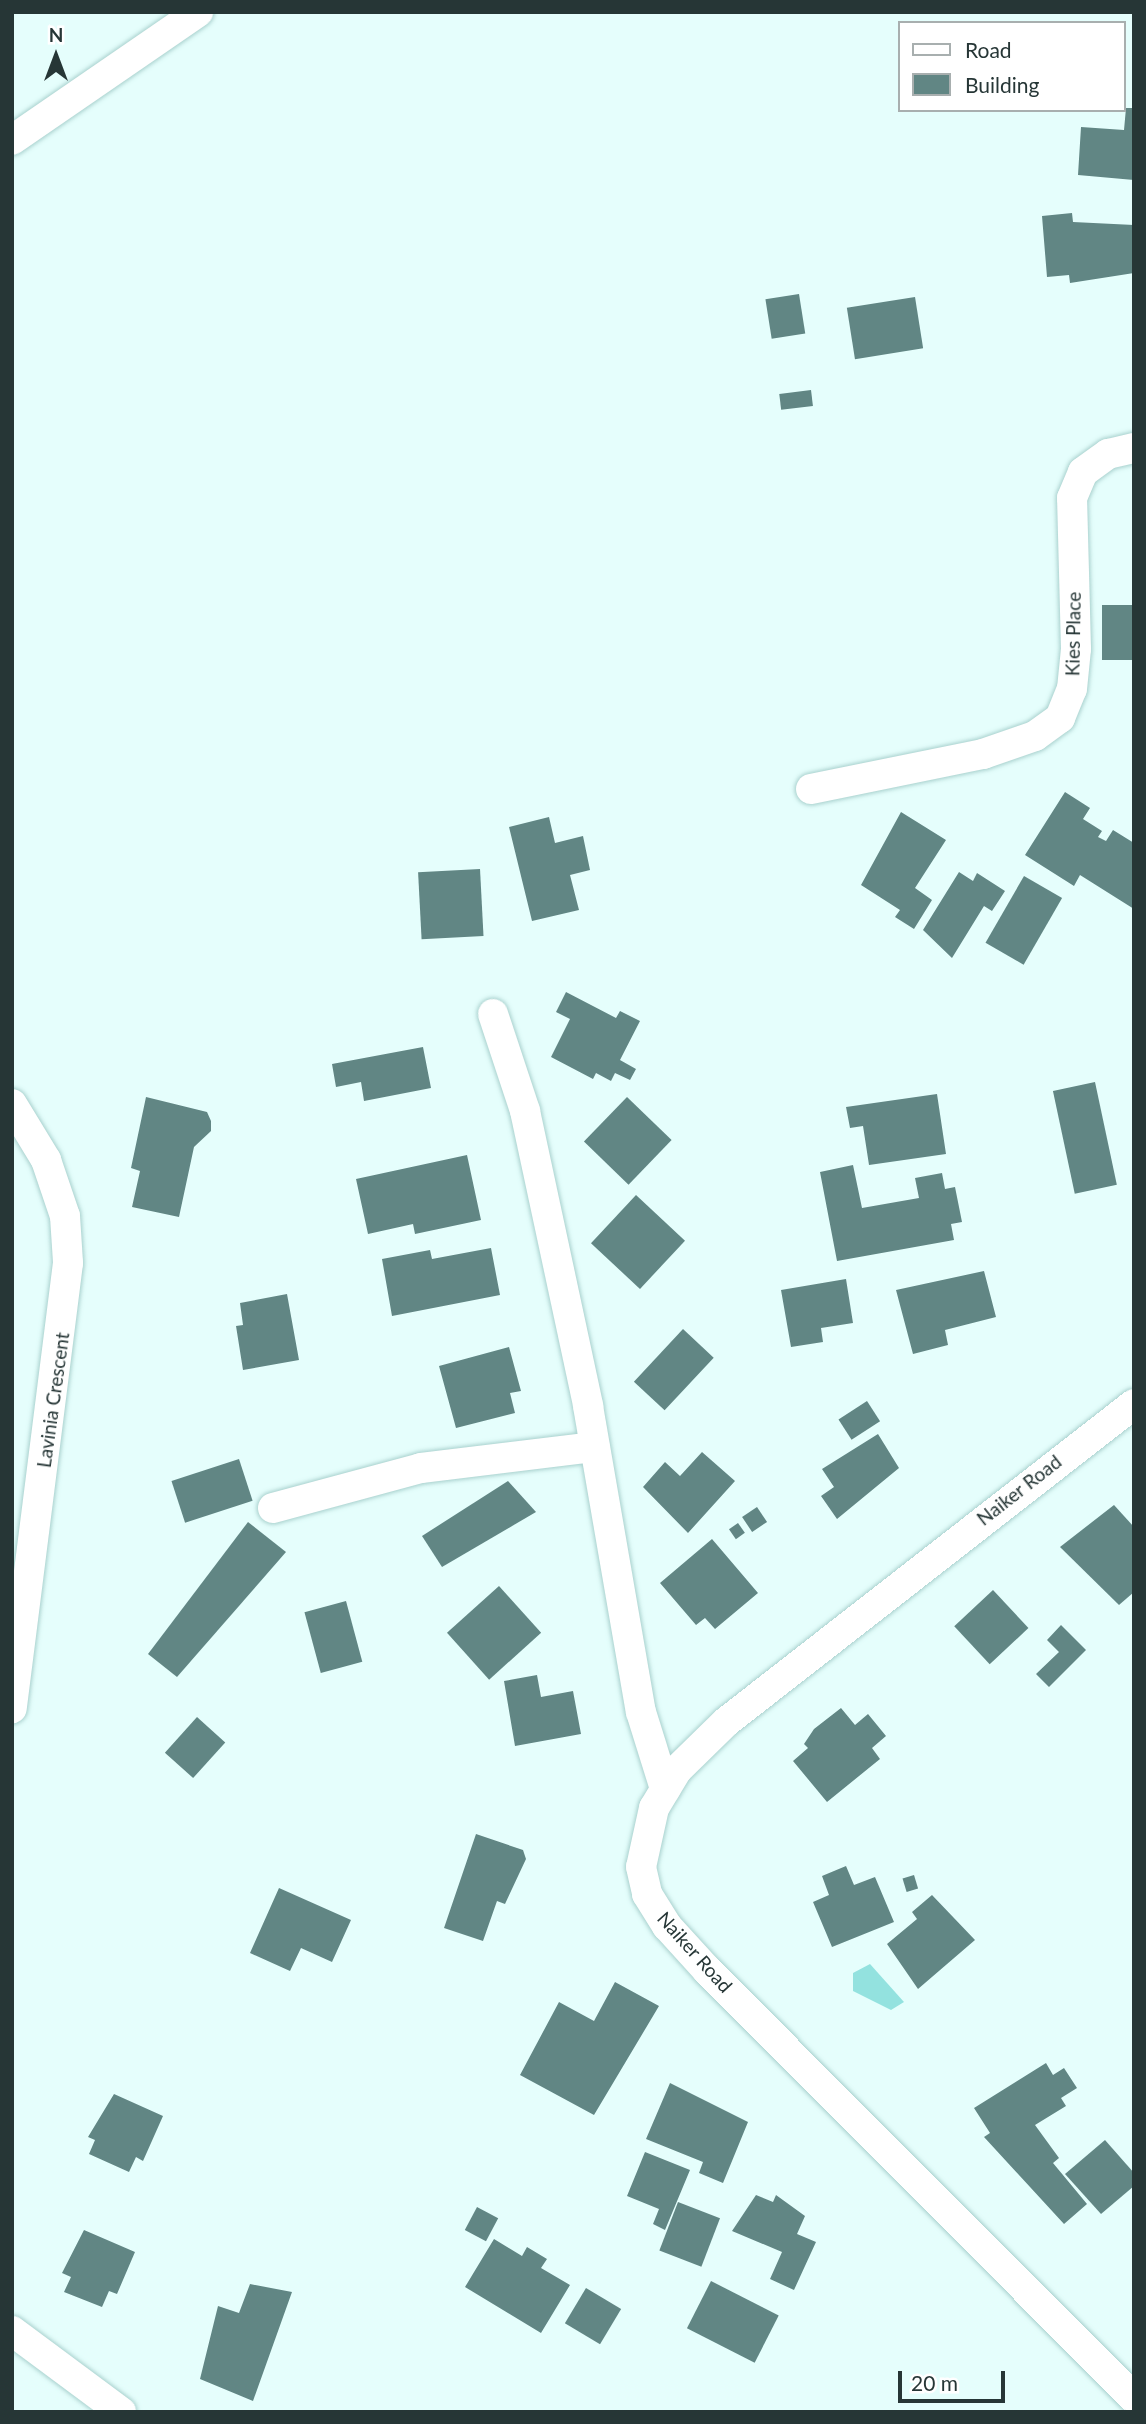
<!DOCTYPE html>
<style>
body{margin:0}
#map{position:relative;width:1146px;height:2424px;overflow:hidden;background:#e5fefc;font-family:Lato,sans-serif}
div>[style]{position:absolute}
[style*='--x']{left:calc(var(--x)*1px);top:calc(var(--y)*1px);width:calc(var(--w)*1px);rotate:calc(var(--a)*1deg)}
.water>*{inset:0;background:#93e2df}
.building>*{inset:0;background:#618684;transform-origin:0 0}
.roads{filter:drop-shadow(0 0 2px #a9d1ce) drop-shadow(0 0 2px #a9d1ce)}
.street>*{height:30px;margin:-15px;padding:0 15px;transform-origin:15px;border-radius:15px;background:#fff}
span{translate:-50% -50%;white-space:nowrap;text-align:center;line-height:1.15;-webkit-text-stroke:5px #fff;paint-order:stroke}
.street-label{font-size:19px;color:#263636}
.frame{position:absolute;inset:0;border:14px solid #263636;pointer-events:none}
.legend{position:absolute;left:898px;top:21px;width:228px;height:91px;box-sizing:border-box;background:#fff;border:2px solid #a8afaf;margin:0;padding:9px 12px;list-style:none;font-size:21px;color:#263636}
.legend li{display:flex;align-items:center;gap:14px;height:35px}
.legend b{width:35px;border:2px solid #a8afaf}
.north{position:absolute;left:21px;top:21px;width:70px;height:70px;-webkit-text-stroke:5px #fff;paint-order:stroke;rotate:0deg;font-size:19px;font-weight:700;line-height:28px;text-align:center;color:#263636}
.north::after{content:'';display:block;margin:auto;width:24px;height:32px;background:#263636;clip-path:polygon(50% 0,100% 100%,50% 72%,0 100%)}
.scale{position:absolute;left:898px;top:2371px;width:107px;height:32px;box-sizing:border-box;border:4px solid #263636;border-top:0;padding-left:9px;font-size:21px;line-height:24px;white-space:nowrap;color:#263636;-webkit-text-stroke:5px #fff;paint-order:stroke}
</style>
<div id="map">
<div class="water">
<div style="clip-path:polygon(870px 1964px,904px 2002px,891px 2010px,853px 1991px,853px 1973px)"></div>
</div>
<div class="building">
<div style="clip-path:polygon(1126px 108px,1134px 108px,1134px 180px,1078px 175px,1081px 127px,1124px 130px)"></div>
<div style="clip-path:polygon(1072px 213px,1073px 222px,1134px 225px,1134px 273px,1070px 283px,1069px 275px,1047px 277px,1042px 216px)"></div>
<div style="left:799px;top:294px;width:40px;height:34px;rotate:81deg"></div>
<div style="left:915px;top:297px;width:52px;height:69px;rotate:81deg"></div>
<div style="left:811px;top:390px;width:16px;height:32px;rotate:83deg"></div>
<div style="left:1102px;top:605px;width:32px;height:55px"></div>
<div style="clip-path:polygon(1065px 792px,1090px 808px,1083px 819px,1102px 831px,1098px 837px,1106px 841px,1113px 830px,1134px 843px,1134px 909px,1080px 875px,1074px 886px,1025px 855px)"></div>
<div style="clip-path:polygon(901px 812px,946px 840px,915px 888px,932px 900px,914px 929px,895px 917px,900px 910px,861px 885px)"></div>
<div style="clip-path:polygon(549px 817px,555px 843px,583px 836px,590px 870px,570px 875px,579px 910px,532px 921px,509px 827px)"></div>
<div style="left:480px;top:869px;width:67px;height:62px;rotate:87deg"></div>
<div style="clip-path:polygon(959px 872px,973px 881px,977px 873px,1005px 891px,992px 911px,984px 906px,952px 958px,923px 930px)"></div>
<div style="left:1024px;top:876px;width:44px;height:77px;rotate:30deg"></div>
<div style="clip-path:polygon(566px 992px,616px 1018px,620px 1011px,640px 1021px,620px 1060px,636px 1069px,630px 1080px,615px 1073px,611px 1081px,596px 1073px,593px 1079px,551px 1057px,570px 1019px,556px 1012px)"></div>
<div style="clip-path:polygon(423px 1047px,431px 1088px,364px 1101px,361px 1082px,336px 1087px,332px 1064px)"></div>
<div style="left:1095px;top:1082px;width:105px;height:43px;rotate:78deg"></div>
<div style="clip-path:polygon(937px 1094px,946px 1154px,869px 1165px,863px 1126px,850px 1128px,846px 1107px)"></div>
<div style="clip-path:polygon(146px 1097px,207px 1112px,211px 1121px,211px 1131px,194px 1147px,179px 1217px,132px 1207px,140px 1171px,131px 1168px)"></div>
<div style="left:627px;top:1097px;width:62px;height:62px;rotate:44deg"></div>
<div style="clip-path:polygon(467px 1155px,481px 1220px,415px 1234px,413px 1224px,368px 1234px,356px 1179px)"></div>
<div style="clip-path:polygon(853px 1165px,862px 1208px,919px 1198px,915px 1178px,942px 1173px,945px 1189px,955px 1187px,962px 1222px,951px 1224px,954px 1240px,837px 1261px,820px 1172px)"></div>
<div style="left:636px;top:1195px;width:67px;height:66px;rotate:43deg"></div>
<div style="clip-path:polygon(491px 1248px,500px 1295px,392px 1316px,382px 1259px,430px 1250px,432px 1259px)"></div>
<div style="clip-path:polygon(984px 1271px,996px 1317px,945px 1330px,948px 1345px,913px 1354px,896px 1290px)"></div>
<div style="clip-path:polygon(846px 1279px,853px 1323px,821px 1328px,823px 1342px,791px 1347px,781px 1290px)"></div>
<div style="clip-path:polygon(287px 1294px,299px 1360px,243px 1370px,236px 1326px,243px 1325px,240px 1303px)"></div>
<div style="left:683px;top:1329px;width:42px;height:72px;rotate:43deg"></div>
<div style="clip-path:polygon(509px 1347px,521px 1391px,510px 1393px,515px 1413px,456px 1428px,439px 1366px)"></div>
<div style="left:867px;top:1401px;width:24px;height:34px;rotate:57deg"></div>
<div style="clip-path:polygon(878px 1434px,899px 1468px,837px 1519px,821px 1496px,834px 1487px,822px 1469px)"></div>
<div style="clip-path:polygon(702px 1452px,735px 1481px,688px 1533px,643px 1487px,665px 1462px,680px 1476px)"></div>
<div style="left:239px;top:1459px;width:44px;height:71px;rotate:72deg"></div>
<div style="clip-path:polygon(508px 1481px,536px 1512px,442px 1567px,422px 1536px)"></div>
<div style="clip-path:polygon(1114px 1505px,1134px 1527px,1134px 1592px,1119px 1605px,1060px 1547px)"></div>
<div style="left:757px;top:1507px;width:18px;height:18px;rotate:56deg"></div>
<div style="clip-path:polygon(248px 1522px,286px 1552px,177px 1677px,148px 1654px)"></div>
<div style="left:738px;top:1523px;width:12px;height:11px;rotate:55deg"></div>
<div style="clip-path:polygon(712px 1539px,758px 1593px,715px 1629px,705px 1618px,696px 1625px,660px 1583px)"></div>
<div style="left:499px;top:1586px;width:63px;height:70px;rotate:48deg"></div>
<div style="left:993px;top:1590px;width:52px;height:53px;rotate:47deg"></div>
<div style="left:346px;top:1601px;width:63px;height:43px;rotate:75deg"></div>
<div style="clip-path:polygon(1061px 1625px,1086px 1650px,1049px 1687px,1036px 1674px,1059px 1652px,1047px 1640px)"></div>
<div style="clip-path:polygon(537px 1675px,541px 1697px,573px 1691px,581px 1734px,515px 1746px,504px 1681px)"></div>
<div style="clip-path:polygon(841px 1708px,855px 1725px,868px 1714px,886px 1736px,872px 1748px,880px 1759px,827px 1802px,793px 1761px,808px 1748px,804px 1744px,814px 1729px)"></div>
<div style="left:197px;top:1717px;width:38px;height:48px;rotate:42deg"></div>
<div style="clip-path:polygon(476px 1834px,523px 1850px,526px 1859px,505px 1904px,497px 1901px,483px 1941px,444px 1928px)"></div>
<div style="clip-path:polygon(846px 1866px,854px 1885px,875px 1877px,894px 1922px,832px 1947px,813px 1902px,829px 1895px,822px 1876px)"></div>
<div style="left:914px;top:1875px;width:14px;height:12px;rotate:73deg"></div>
<div style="clip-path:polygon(279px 1888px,351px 1920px,332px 1962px,301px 1948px,290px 1971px,250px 1953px)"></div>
<div style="clip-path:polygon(932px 1895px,975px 1940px,918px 1989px,887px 1944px,917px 1919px,912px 1912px)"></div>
<div style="clip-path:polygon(615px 1982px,659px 2006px,594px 2115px,520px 2075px,559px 2002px,594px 2021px)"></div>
<div style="clip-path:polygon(1046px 2063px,1053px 2075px,1064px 2068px,1077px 2088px,1061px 2098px,1066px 2106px,1035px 2125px,1059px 2158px,1053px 2163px,1087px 2204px,1064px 2224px,984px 2137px,990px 2133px,974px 2108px)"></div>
<div style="clip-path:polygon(670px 2083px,748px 2122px,723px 2183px,699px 2173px,703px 2162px,646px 2139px)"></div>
<div style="clip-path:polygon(114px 2094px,163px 2116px,143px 2161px,136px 2157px,129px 2172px,89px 2154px,95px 2140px,88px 2137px)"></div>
<div style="clip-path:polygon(1105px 2140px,1134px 2173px,1134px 2186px,1101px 2214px,1065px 2174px)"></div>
<div style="clip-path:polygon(645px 2152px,690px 2170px,665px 2230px,653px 2224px,659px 2209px,627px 2196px)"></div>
<div style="clip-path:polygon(756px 2195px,773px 2202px,776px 2195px,805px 2216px,797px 2234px,816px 2242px,794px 2290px,770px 2279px,782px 2252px,732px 2231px)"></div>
<div style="left:678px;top:2202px;width:45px;height:52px;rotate:21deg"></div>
<div style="left:477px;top:2207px;width:24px;height:26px;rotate:28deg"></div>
<div style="clip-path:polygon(84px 2230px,135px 2252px,117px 2294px,109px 2291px,102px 2307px,64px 2292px,71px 2277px,62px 2273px)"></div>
<div style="clip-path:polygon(494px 2239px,522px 2256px,527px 2247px,547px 2259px,541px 2268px,570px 2285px,541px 2333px,465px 2287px)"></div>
<div style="left:711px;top:2281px;width:76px;height:53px;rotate:27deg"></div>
<div style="clip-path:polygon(250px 2284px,292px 2292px,253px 2401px,200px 2379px,218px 2306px,239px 2313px)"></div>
<div style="left:586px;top:2288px;width:41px;height:41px;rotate:31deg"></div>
</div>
<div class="roads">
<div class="street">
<div style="--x:12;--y:140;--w:226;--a:-34.5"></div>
<div style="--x:811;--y:789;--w:176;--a:-11.5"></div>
<div style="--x:983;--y:754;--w:55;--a:-19.1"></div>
<div style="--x:1035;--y:736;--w:31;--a:-36"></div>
<div style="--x:1060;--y:718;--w:31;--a:-68"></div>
<div style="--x:1072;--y:689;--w:40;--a:-84.3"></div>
<div style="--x:1076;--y:649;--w:151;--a:-91.5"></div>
<div style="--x:1072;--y:498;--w:28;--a:-67"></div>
<div style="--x:1083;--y:472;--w:31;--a:-36"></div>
<div style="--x:1108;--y:454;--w:27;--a:-13"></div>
<div style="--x:493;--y:1014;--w:102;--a:71.7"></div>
<div style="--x:525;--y:1111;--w:302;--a:77.9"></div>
<div style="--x:588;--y:1406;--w:311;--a:80.2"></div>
<div style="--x:641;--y:1712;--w:81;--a:72.7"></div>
<div style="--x:12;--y:1104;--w:66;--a:58.7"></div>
<div style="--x:46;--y:1160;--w:59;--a:71.3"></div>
<div style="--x:65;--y:1216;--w:47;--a:86.3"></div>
<div style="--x:68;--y:1263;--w:449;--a:97.2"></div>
<div style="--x:1134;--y:1404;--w:517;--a:142.07"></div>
<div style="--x:726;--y:1722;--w:69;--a:135.6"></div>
<div style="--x:677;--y:1770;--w:44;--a:121.2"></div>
<div style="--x:654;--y:1808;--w:60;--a:102.4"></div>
<div style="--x:641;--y:1867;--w:28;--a:77"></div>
<div style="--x:647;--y:1894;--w:38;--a:58"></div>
<div style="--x:667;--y:1926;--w:59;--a:47.7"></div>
<div style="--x:707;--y:1970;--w:605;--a:45.07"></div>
<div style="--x:273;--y:1508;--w:153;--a:-15.1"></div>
<div style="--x:421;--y:1468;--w:175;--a:-6.9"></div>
<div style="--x:12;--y:2331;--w:136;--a:36.6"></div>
</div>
</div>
<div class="street-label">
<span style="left:1073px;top:634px;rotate:-89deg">Kies Place</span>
<span style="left:53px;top:1400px;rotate:-82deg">Lavinia Crescent</span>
<span style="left:1019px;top:1490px;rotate:-38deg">Naiker Road</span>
<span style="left:695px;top:1952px;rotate:48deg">Naiker Road</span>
</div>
<div class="frame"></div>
<ul class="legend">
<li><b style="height:9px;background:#fff"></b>Road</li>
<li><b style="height:19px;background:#618684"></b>Building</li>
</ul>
<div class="north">N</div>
<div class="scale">20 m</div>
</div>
